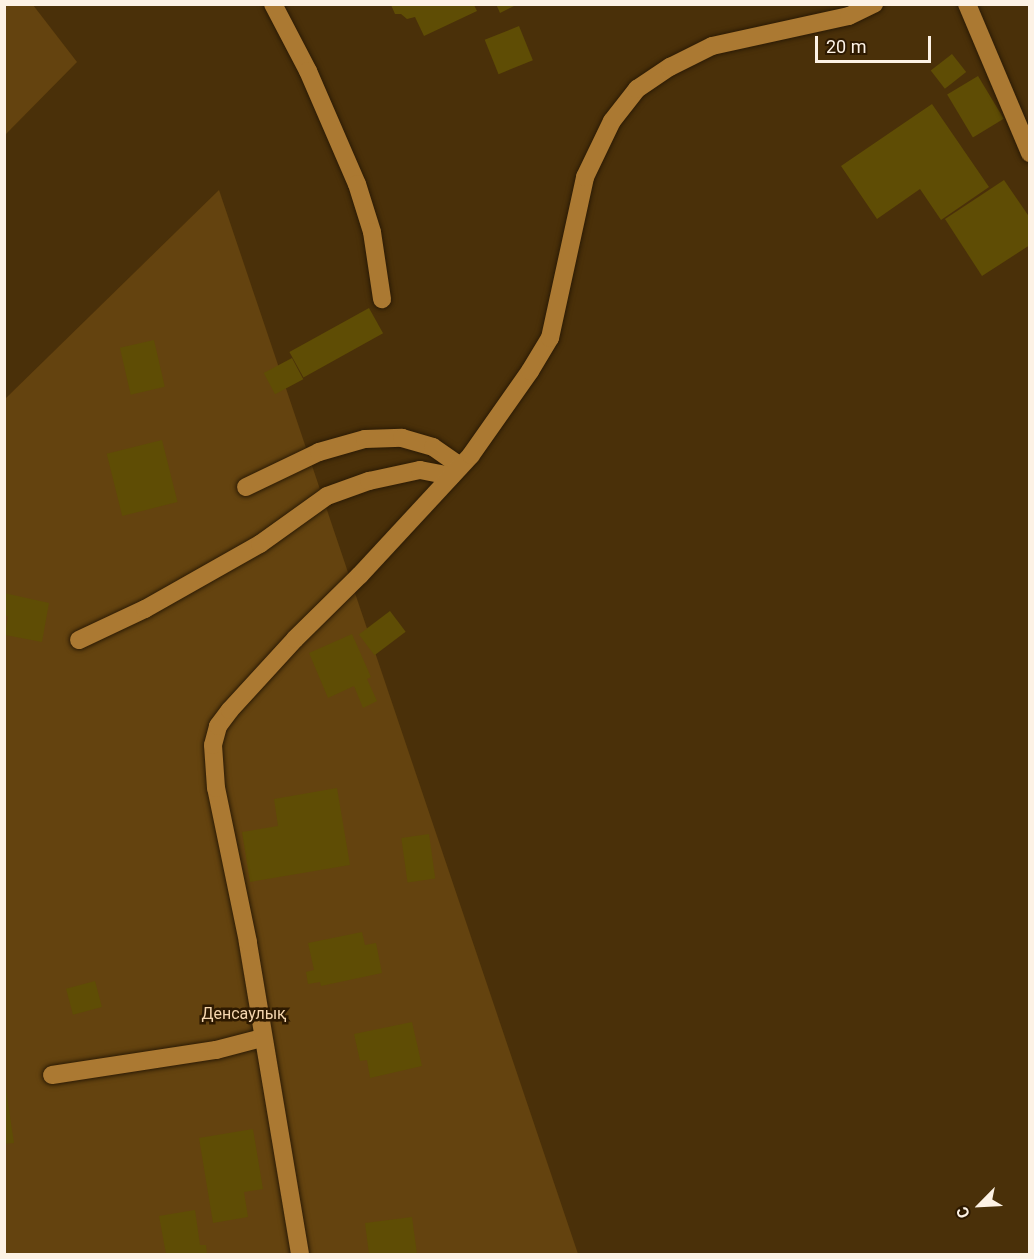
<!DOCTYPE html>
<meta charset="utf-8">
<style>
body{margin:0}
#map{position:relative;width:1034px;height:1259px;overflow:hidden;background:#4a3009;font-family:Roboto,sans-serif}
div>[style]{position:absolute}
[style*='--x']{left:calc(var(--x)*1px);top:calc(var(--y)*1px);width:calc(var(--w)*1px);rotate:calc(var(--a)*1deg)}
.green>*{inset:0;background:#64430f}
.building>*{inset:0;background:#5f4d05;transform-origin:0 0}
.roads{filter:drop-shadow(0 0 2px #2a1a05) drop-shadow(0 0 2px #2a1a05)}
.minor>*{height:18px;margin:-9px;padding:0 9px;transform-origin:9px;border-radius:9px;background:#ab7932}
span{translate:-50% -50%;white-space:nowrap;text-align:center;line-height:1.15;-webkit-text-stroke:5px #2d1900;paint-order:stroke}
.park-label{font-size:16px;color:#f5d6ae}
.frame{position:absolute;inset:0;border:6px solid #fdf2e5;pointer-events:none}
.north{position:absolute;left:950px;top:1175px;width:60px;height:60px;-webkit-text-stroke:4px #2d1900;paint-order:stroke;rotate:246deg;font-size:16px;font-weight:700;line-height:24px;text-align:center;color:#fdf2e5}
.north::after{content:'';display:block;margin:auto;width:21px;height:27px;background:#fdf2e5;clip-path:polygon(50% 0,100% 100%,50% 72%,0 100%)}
.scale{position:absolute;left:815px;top:36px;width:116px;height:27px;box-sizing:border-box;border:3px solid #fdf2e5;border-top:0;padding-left:8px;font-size:18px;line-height:21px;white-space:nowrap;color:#fdf2e5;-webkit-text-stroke:4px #2d1900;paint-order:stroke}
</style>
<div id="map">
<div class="green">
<div style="clip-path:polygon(5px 4px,33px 5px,77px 62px,5px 135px)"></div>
<div style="clip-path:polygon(219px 190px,578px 1254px,5px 1254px,5px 399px)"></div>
</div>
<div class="building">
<div style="clip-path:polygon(496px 4px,518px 4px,500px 13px)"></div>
<div style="clip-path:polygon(391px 5px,474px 5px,477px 11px,424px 36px,415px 17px,407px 19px,401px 14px,395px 14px)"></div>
<div style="left:519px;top:26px;width:37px;height:37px;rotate:68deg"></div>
<div style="left:952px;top:54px;width:23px;height:27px;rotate:52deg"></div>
<div style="left:978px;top:76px;width:50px;height:36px;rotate:59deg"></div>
<div style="clip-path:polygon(932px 104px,989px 187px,941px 220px,920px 189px,877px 219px,841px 166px)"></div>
<div style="clip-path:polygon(1004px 180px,1030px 218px,1030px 245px,982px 276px,945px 219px)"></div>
<div style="left:369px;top:308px;width:29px;height:91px;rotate:61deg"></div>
<div style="left:154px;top:340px;width:48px;height:35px;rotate:77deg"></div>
<div style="left:292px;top:358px;width:24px;height:32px;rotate:62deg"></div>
<div style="left:162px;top:440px;width:64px;height:57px;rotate:76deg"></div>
<div style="clip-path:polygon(4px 593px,49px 603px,42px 642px,5px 635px,8px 616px,4px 616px)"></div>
<div style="left:390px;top:611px;width:26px;height:39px;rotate:53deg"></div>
<div style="clip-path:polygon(352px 634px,371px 677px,367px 679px,377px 701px,363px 708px,354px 686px,328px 698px,309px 653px)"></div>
<div style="clip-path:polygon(337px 788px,350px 865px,250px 882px,242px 832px,278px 826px,274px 799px)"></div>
<div style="left:429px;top:834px;width:45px;height:28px;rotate:82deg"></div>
<div style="clip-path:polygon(362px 932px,365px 945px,376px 943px,382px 973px,321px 986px,320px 982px,308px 984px,306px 972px,314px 970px,308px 943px)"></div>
<div style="left:95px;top:981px;width:27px;height:30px;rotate:75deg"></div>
<div style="clip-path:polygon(412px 1022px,422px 1066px,370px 1078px,367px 1060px,360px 1061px,354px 1034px)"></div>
<div style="clip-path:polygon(4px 1076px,14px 1143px,4px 1144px)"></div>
<div style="clip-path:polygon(253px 1129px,263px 1189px,244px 1192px,248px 1217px,213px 1223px,199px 1138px)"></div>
<div style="clip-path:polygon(195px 1210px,200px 1245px,206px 1245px,207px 1254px,166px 1254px,159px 1216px)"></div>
<div style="clip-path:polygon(412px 1217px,417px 1254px,369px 1254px,365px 1223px)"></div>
</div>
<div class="roads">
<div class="minor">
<div style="--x:273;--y:4;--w:76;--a:62.4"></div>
<div style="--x:308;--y:71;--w:123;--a:66.6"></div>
<div style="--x:357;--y:184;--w:50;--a:72.6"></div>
<div style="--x:372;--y:232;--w:68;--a:81.5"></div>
<div style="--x:967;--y:4;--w:162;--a:67.1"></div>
<div style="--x:246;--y:487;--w:81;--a:-25.6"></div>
<div style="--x:319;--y:452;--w:48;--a:-15.8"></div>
<div style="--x:365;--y:439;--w:37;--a:-2"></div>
<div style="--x:402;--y:438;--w:32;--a:16"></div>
<div style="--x:433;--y:447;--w:33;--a:35"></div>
<div style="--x:79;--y:640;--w:73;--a:-25.2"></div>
<div style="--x:145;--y:609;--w:132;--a:-29.5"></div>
<div style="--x:260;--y:544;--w:82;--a:-35.6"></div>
<div style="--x:327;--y:496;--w:45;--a:-19.7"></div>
<div style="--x:369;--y:481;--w:52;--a:-12.2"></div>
<div style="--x:420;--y:470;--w:32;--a:11"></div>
<div style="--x:52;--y:1075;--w:166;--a:-8.7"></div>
<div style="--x:216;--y:1050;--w:48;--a:-14.6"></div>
<div style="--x:300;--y:1254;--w:316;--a:-99.5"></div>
<div style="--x:248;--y:942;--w:157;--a:-101.7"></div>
<div style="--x:216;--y:788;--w:43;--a:-94"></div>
<div style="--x:213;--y:745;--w:20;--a:-75"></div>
<div style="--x:218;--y:726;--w:20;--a:-53"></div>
<div style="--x:230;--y:710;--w:96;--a:-47.5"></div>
<div style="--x:295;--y:639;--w:91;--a:-44.6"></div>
<div style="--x:360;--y:575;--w:163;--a:-47.2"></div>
<div style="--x:471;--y:455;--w:103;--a:-54.9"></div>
<div style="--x:530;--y:371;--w:39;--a:-59"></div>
<div style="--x:550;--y:338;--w:165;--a:-77.7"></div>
<div style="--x:585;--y:177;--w:62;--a:-64.3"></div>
<div style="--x:612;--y:121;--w:41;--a:-52"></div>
<div style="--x:637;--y:89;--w:40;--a:-34"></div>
<div style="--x:670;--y:67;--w:47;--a:-26.6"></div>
<div style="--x:712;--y:46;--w:140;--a:-12.4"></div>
<div style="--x:849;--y:16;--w:28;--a:-26"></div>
</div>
</div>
<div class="park-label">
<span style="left:244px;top:1014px">Денсаулық</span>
</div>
<div class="frame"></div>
<div class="north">С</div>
<div class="scale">20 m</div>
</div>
